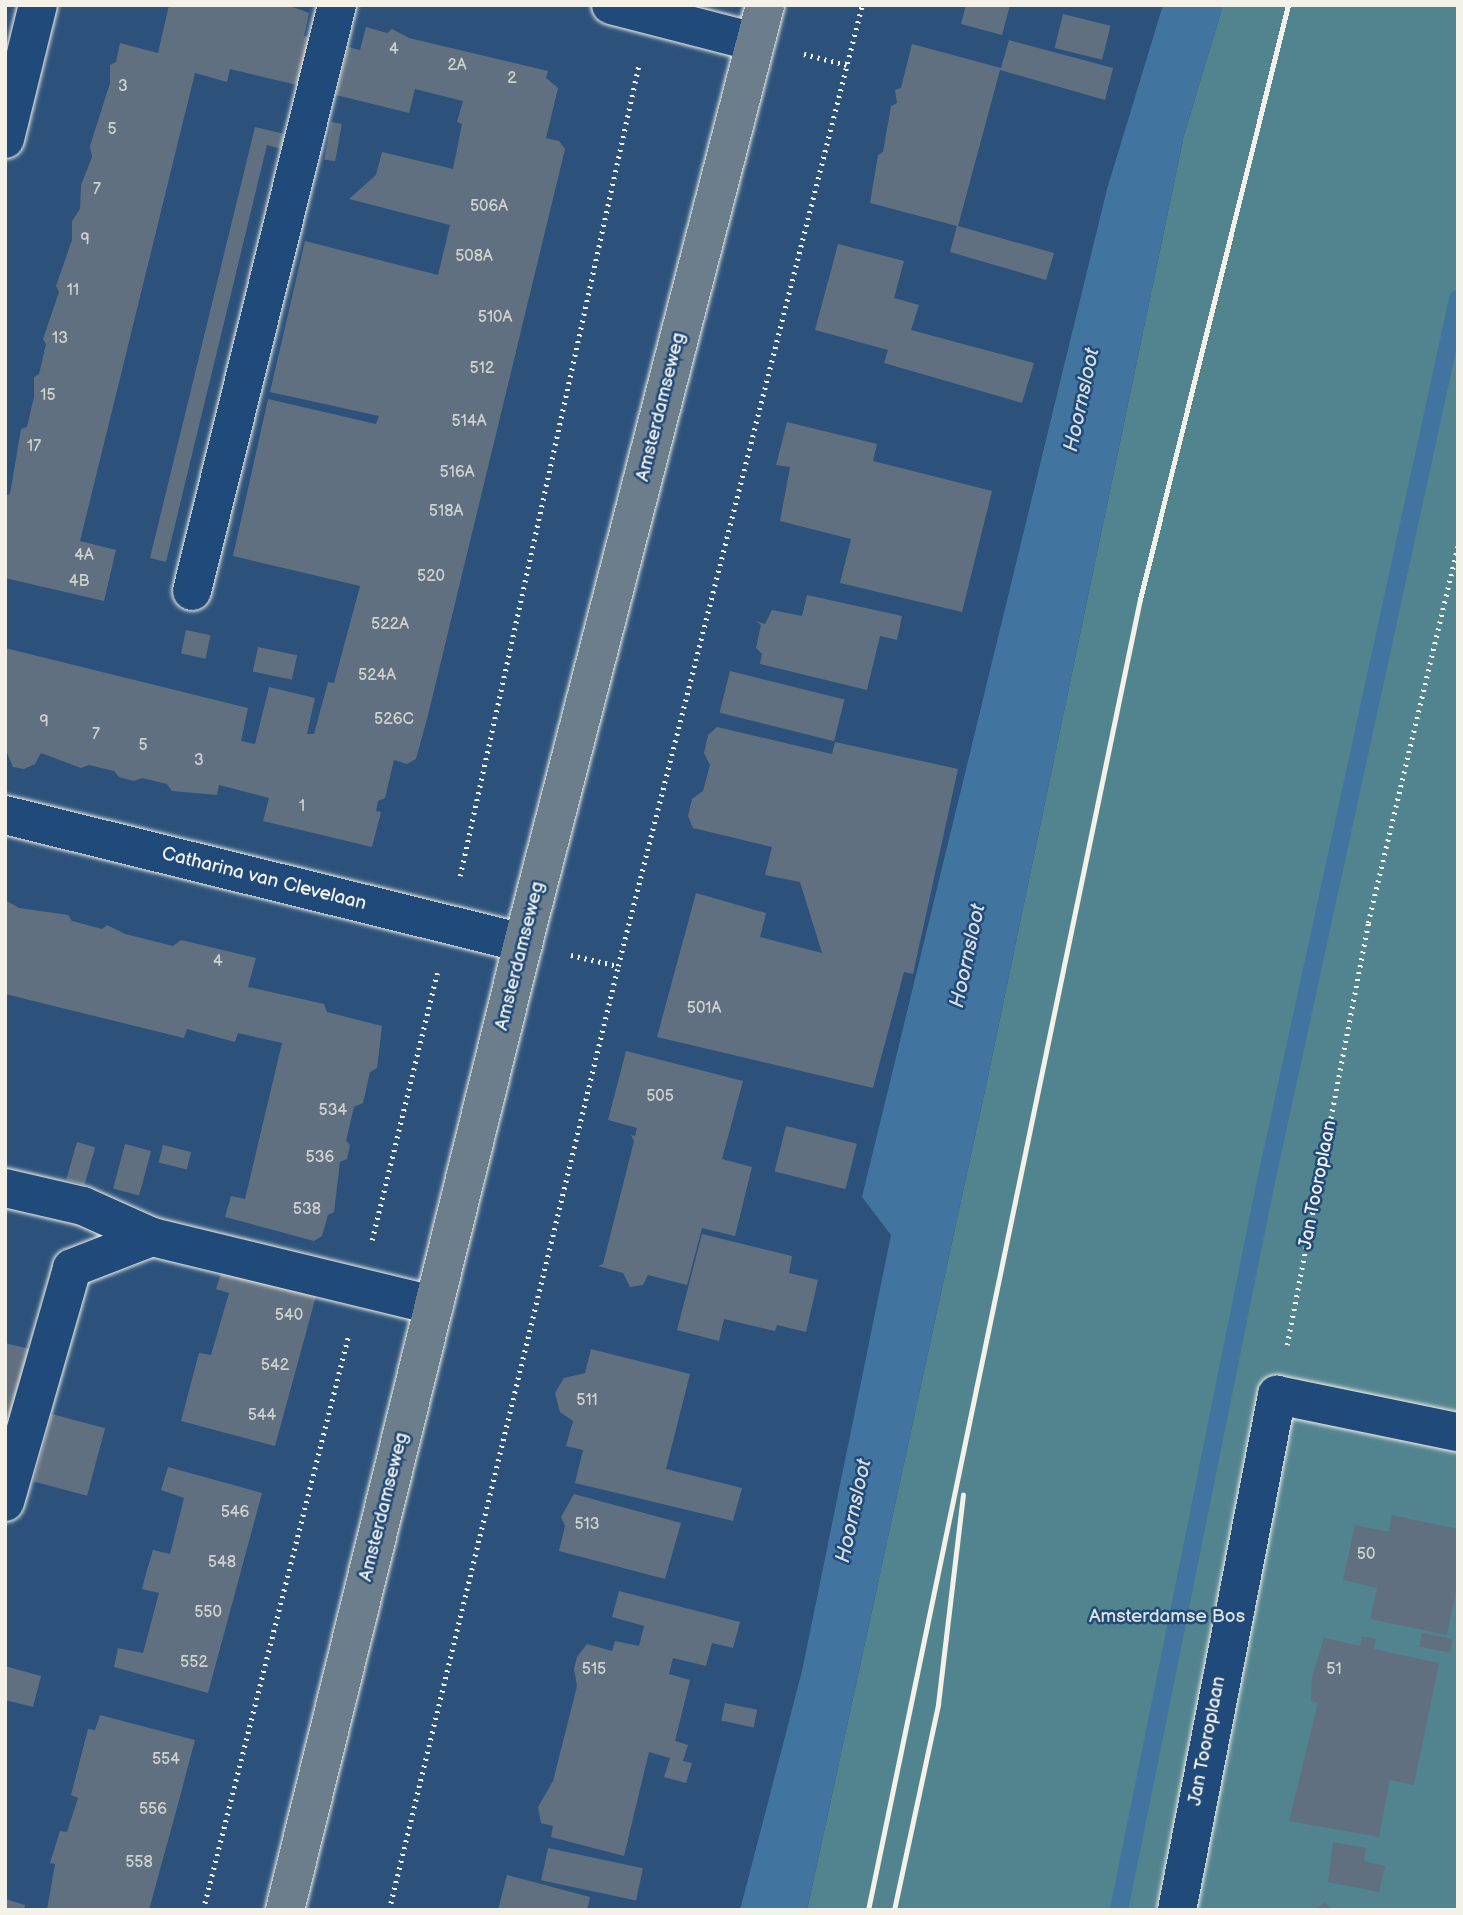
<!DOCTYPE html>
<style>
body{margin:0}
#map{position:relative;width:1463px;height:1915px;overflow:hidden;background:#2c527b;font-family:"Balsamiq Sans",sans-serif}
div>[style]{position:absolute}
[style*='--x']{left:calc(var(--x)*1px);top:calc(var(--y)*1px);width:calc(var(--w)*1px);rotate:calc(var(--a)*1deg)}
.green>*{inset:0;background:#528490}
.water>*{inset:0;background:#41749e}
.stream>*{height:18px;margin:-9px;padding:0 9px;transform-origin:9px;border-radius:9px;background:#41749e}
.building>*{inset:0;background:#607080;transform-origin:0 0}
.path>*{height:4.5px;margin-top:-2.25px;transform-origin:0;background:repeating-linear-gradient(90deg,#f4f1e8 0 2px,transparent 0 7px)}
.roads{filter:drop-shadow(0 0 2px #f4f1e8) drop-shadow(0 0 2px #f4f1e8)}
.minor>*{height:38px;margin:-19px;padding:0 19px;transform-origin:19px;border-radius:19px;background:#1f4a7a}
.major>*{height:38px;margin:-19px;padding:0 19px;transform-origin:19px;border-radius:19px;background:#6c7d8b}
.rail>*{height:5px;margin:-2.5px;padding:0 2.5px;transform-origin:2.5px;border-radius:2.5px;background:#f4f1e8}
span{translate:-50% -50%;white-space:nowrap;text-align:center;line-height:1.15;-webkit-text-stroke:5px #1f4a7a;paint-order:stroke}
.number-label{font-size:16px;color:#cfd1ce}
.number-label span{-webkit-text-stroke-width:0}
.street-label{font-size:19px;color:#f4f1e8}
.park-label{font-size:19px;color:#dce1db}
.water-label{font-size:21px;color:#d9dedd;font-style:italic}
.frame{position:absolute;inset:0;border:7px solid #f4f1e8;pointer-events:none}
</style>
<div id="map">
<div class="green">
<div style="clip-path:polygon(1223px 5px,1458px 5px,1458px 1910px,807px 1910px,987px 1081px,1184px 135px)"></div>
</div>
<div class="water">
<div style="clip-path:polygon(1163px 5px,1223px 5px,1184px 135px,987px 1081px,807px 1910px,740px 1910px,802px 1671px,891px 1235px,862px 1197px,1107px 189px)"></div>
</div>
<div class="stream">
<div style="--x:1119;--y:1910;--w:739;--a:-78.6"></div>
<div style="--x:1265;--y:1186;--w:908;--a:-77.72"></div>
</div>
<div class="building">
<div style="clip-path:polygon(169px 5px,287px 5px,309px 13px,304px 36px,317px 39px,305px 87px,230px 69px,227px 82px,195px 73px,80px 541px,116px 550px,104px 601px,5px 578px,5px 496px,10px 494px,21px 429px,27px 427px,34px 397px,34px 377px,39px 374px,46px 344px,43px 339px,59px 292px,56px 286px,72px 240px,72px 221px,80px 209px,81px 185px,92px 157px,90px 146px,110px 83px,110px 65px,116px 62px,120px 43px,158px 53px)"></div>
<div style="clip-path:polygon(966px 5px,1010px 5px,1002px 35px,961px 24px)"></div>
<div style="left:1063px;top:14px;width:49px;height:35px;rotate:14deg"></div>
<div style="clip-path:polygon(366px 27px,387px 33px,392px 29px,409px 38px,548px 71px,546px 78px,558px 88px,546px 138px,559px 141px,565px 149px,428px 715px,416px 759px,407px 764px,394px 760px,385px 798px,378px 801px,376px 811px,381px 812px,372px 847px,263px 821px,269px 798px,219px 785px,217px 795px,172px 791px,167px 784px,142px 778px,134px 781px,119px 777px,114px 771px,89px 765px,81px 768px,41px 753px,35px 764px,24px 769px,13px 767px,5px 748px,5px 648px,248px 708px,241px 741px,255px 744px,269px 687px,315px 698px,307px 734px,314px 734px,328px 682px,334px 683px,360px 586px,233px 556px,268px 399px,376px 424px,379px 416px,270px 392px,305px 241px,438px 275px,450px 225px,349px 199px,376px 175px,382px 152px,453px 169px,462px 124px,457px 122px,463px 101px,415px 89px,409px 113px,336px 95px,348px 47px,360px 50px)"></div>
<div style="clip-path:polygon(1009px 40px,1113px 68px,1105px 100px,1000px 70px,958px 226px,1054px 253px,1046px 280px,950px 252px,957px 226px,870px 203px,878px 155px,883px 152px,891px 106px,897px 103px,895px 90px,901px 88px,912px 44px,1001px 68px)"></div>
<div style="left:331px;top:122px;width:11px;height:38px;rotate:10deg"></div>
<div style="clip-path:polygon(255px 127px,293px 136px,289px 151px,267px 145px,166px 562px,150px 558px)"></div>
<div style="clip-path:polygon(838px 244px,904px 261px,894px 298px,919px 305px,911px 330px,1034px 363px,1022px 403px,884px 363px,888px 350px,815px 330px)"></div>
<div style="clip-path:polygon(787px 422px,877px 444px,873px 461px,992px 491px,962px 612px,840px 583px,851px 539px,780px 521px,790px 467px,776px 465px)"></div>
<div style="clip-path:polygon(807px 595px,902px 616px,897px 640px,880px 636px,867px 690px,760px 664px,762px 654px,756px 648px,761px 625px,756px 621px,765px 624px,772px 610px,802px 616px)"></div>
<div style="left:186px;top:630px;width:25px;height:24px;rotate:12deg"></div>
<div style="left:258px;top:647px;width:40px;height:25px;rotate:12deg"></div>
<div style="left:730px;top:671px;width:118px;height:43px;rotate:14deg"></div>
<div style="clip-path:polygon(717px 727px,832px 754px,835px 742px,958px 769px,913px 974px,904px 972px,873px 1088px,657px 1037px,696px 893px,766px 913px,760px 937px,822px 953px,800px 882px,765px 875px,772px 847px,693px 828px,688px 816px,692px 799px,703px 791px,710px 765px,704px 753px,708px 735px)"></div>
<div style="clip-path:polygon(5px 900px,19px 908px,68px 915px,72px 921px,102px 929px,107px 925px,125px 934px,173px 946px,181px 940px,256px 958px,248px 987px,324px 1004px,327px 1012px,382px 1026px,377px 1068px,370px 1072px,363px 1103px,354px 1107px,346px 1141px,350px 1145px,347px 1159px,340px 1162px,334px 1212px,328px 1215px,322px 1236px,314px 1241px,225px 1217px,231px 1196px,245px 1199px,282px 1043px,238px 1033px,235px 1042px,187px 1029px,184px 1038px,5px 994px)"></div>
<div style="clip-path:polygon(626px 1051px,743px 1081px,722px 1159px,752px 1167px,735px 1236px,702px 1228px,687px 1285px,648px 1275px,643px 1285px,630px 1287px,623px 1273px,598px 1266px,603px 1264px,634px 1141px,631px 1135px,635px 1136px,637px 1128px,608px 1120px)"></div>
<div style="left:786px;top:1126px;width:73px;height:47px;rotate:14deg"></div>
<div style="left:77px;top:1142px;width:19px;height:39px;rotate:16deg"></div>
<div style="left:125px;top:1144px;width:27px;height:46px;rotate:15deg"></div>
<div style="left:163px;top:1145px;width:29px;height:18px;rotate:14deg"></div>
<div style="clip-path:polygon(702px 1234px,792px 1256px,789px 1273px,818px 1280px,806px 1332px,777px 1325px,775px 1331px,724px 1319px,719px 1341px,677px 1330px)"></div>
<div style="clip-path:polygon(222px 1270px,316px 1296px,275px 1446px,181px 1421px,199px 1353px,211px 1355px,229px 1293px,216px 1289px)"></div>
<div style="clip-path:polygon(5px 1343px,38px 1351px,5px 1434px)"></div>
<div style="clip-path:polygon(591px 1349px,690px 1374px,666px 1469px,742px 1488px,733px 1521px,575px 1483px,583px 1450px,566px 1446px,573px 1421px,560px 1412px,555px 1393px,564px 1378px,585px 1373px)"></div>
<div style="left:52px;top:1414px;width:55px;height:70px;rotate:15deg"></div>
<div style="clip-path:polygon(168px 1467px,262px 1493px,208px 1693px,114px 1667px,118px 1648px,143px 1653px,159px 1593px,142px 1589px,147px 1570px,153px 1550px,170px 1554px,184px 1498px,161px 1490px)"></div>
<div style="clip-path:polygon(574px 1494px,681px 1523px,665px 1579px,559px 1551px,565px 1526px,561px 1517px)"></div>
<div style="clip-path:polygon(1392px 1515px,1458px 1529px,1458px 1582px,1447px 1635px,1370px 1619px,1377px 1588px,1343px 1580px,1355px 1525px,1389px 1532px)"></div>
<div style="clip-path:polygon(619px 1591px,740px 1622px,733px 1648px,712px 1643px,706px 1666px,673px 1658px,669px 1674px,690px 1680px,675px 1741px,688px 1745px,683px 1761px,692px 1763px,686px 1783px,664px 1777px,670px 1758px,649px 1752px,624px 1856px,551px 1837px,553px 1826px,541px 1823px,538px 1807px,553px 1781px,577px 1686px,574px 1669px,577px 1657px,587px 1644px,612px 1651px,615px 1641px,639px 1646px,644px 1626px,612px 1617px)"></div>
<div style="left:1422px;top:1633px;width:31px;height:14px;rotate:11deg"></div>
<div style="clip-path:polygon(1362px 1636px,1376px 1639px,1374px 1649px,1439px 1663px,1414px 1785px,1390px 1780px,1379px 1837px,1289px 1821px,1318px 1703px,1311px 1701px,1312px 1677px,1324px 1638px,1360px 1646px)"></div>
<div style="clip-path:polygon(5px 1666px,41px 1676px,33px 1707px,5px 1700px)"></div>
<div style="left:725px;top:1703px;width:33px;height:18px;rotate:12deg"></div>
<div style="clip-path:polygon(100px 1715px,195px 1740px,181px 1793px,149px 1910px,47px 1910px,55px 1864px,50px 1863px,60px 1831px,67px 1832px,78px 1798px,71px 1795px,88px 1729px,95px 1730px)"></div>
<div style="clip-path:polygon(1333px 1842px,1366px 1848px,1364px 1861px,1385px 1866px,1379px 1892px,1328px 1882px)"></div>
<div style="left:548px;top:1848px;width:97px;height:33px;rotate:12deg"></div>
<div style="clip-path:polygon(507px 1875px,590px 1897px,587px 1910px,498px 1910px)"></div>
<div style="clip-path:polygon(5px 1899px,25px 1905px,24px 1910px,5px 1910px)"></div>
<div style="clip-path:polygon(1325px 1902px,1331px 1910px,1315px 1910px)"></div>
</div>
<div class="path">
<div style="--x:804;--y:54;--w:44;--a:14.3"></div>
<div style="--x:460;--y:876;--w:831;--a:-77.57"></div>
<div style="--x:571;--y:955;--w:48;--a:13.2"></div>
<div style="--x:372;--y:1240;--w:275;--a:-76.3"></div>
<div style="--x:1287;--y:1345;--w:430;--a:-79.1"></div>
<div style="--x:1368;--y:923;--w:388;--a:-76.6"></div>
<div style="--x:203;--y:1910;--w:591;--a:-75.8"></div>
<div style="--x:389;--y:1910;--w:971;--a:-76.36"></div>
<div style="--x:618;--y:966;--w:991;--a:-75.75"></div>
</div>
<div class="roads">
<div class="minor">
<div style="--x:611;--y:5;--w:149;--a:14.4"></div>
<div style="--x:5;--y:139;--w:138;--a:-76.2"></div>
<div style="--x:192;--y:591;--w:604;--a:-76.1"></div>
<div style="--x:5;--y:815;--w:534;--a:13.88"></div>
<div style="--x:5;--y:1188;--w:80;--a:13"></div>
<div style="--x:83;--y:1206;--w:76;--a:24.2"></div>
<div style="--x:152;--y:1237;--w:290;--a:13.6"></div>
<div style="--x:5;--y:1502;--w:243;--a:-74"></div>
<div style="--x:72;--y:1268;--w:86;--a:-21.2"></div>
<div style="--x:1177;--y:1910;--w:525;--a:-79.01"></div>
<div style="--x:1277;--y:1395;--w:185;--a:11.6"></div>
</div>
<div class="major">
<div style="--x:285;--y:1910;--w:996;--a:-76.17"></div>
<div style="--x:523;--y:943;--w:969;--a:-75.53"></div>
</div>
</div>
<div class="rail">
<div style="--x:868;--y:1910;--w:1339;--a:-78.28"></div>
<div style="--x:1140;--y:599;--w:612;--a:-76.01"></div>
<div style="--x:894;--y:1910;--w:211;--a:-77.9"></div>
<div style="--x:938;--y:1704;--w:211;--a:-83.2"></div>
</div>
<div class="number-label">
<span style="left:394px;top:50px">4</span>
<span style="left:457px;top:66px">2A</span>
<span style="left:512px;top:79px">2</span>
<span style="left:123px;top:87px">3</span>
<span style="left:112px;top:130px">5</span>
<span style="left:97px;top:190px">7</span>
<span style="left:489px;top:207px">506A</span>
<span style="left:85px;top:240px">9</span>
<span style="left:474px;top:257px">508A</span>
<span style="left:73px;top:291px">11</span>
<span style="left:495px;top:318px">510A</span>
<span style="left:60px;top:339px">13</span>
<span style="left:482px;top:369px">512</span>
<span style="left:48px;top:396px">15</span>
<span style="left:469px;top:422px">514A</span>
<span style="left:34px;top:447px">17</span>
<span style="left:457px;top:473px">516A</span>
<span style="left:446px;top:512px">518A</span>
<span style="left:84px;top:556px">4A</span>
<span style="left:431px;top:577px">520</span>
<span style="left:79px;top:582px">4B</span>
<span style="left:390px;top:625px">522A</span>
<span style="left:377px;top:676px">524A</span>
<span style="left:394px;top:720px">526C</span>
<span style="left:44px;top:722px">9</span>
<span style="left:96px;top:735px">7</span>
<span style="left:143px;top:746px">5</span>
<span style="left:199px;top:761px">3</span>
<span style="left:302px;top:807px">1</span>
<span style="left:218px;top:962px">4</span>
<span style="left:704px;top:1009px">501A</span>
<span style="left:660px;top:1097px">505</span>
<span style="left:333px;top:1111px">534</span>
<span style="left:320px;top:1158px">536</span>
<span style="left:307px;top:1210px">538</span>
<span style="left:289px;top:1316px">540</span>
<span style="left:275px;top:1366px">542</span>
<span style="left:587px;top:1401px">511</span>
<span style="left:262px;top:1416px">544</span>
<span style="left:235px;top:1513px">546</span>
<span style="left:587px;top:1525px">513</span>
<span style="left:1366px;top:1555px">50</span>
<span style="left:222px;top:1563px">548</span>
<span style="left:208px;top:1613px">550</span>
<span style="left:194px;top:1663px">552</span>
<span style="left:594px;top:1670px">515</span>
<span style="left:1334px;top:1670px">51</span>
<span style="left:166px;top:1760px">554</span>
<span style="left:153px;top:1810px">556</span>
<span style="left:139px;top:1863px">558</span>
</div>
<div class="street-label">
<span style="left:661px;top:407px;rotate:-76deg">Amsterdamseweg</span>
<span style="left:264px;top:879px;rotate:14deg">Catharina van Clevelaan</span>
<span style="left:520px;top:956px;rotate:-76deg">Amsterdamseweg</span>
<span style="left:1318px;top:1185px;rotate:-79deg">Jan Tooroplaan</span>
<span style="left:384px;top:1507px;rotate:-76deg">Amsterdamseweg</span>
<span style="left:1207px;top:1741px;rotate:-79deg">Jan Tooroplaan</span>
</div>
<div class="park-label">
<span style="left:1167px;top:1617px">Amsterdamse Bos</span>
</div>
<div class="water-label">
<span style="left:1082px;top:400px;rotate:-78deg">Hoornsloot</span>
<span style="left:968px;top:956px;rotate:-78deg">Hoornsloot</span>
<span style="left:854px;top:1511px;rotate:-78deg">Hoornsloot</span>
</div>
<div class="frame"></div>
</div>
